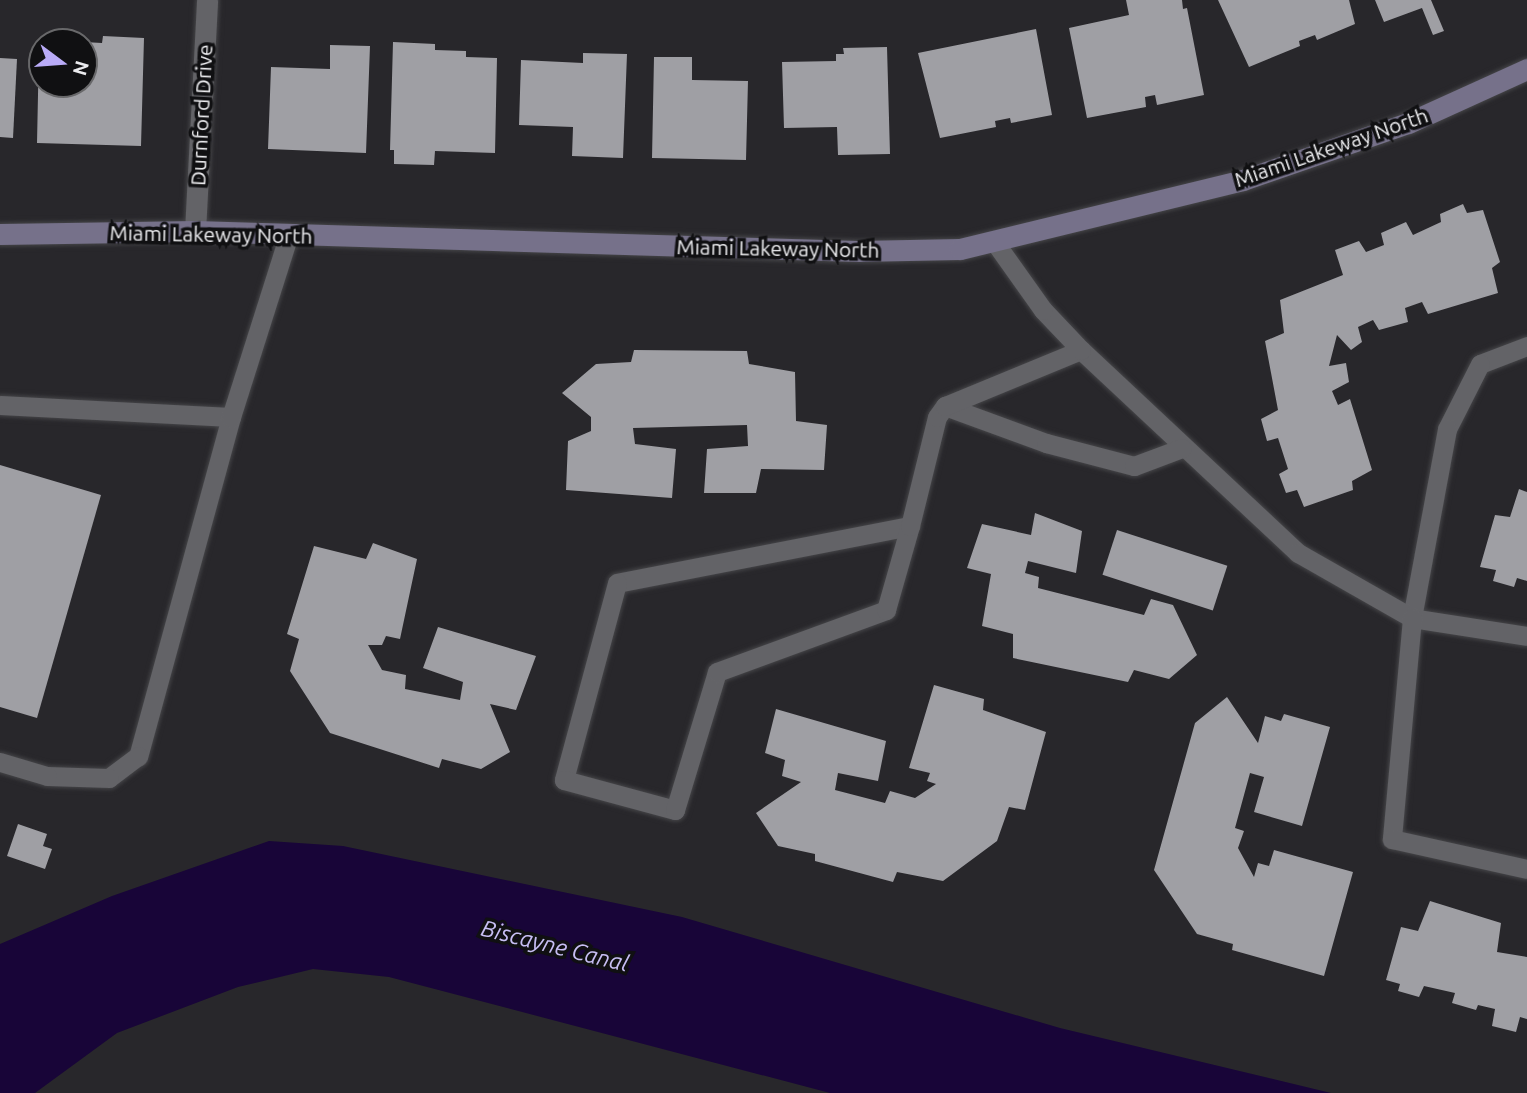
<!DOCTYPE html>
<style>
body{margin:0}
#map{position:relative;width:1527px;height:1093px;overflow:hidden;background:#28272b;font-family:Ubuntu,sans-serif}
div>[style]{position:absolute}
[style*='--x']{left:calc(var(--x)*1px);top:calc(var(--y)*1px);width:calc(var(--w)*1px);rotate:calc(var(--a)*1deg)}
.water>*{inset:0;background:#180538}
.building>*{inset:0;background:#9f9fa4;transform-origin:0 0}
.roads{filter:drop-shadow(0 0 2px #454548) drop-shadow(0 0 2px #454548)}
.lane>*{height:19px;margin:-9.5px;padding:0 9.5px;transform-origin:9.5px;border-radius:9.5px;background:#636367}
.street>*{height:21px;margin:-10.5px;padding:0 10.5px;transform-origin:10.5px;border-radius:10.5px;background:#636367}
.secondary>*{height:21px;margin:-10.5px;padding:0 10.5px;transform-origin:10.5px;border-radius:10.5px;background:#76718a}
span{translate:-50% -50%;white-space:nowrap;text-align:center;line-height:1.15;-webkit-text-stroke:7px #101012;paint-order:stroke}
.street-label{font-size:21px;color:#ebebee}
.water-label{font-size:23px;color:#c7bef3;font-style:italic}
.north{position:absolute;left:28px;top:28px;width:70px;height:70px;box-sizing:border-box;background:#101012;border:2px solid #68686a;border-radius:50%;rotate:106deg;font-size:19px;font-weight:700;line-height:28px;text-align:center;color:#ebebee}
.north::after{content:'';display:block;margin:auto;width:24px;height:32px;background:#b9abf7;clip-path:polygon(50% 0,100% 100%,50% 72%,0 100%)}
</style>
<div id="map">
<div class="water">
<div style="clip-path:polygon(269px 841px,343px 846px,682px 917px,1060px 1028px,1331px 1093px,830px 1093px,389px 977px,313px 969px,238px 987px,117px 1033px,35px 1093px,0 1093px,0 944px,112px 896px)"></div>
</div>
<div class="building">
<div style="clip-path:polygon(1126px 0,1182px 0,1183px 9px,1187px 8px,1204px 95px,1157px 105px,1155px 95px,1145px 97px,1146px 107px,1087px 118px,1069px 28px,1129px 15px)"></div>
<div style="clip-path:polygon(1218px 0,1349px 0,1355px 24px,1317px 40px,1315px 35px,1299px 41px,1300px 46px,1249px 67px)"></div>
<div style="clip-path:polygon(1375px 0,1431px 0,1444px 31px,1433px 35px,1422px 8px,1384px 22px)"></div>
<div style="clip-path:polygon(1036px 29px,1052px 115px,1011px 123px,1010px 118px,995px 121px,996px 127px,940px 138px,918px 53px)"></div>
<div style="clip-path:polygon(103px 36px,144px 38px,141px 146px,37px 143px,39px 46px,42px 84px,84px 84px,84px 42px,102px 43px)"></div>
<div style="clip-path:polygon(393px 42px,435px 44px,435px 50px,466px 51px,466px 57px,497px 58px,495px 153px,435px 151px,434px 165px,394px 164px,394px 150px,390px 150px)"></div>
<div style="clip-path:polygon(330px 45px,370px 46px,366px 153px,268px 149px,271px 67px,330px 69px)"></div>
<div style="clip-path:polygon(887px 47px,890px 154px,838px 155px,837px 127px,784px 128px,782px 62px,836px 61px,836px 54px,844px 54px,843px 48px)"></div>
<div style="clip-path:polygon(583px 53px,627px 54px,623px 158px,572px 156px,573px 127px,519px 125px,521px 60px,583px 63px)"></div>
<div style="clip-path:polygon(654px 57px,692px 57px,692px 80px,748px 81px,746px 160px,652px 158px)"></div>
<div style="clip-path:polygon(0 58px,17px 59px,13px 138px,0 137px)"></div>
<div style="clip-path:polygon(1463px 204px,1467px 213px,1483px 210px,1500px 262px,1492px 268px,1498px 293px,1428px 314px,1422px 302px,1405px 308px,1408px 322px,1379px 330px,1373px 320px,1358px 327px,1362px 342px,1351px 350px,1337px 335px,1329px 366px,1346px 363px,1349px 382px,1332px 391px,1338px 405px,1350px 399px,1372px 470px,1352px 481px,1353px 490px,1304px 507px,1297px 490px,1286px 493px,1279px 474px,1288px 469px,1278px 438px,1267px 441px,1261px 419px,1278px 410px,1265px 341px,1284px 333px,1280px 300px,1343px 275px,1335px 250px,1359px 241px,1366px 252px,1384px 245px,1381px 233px,1406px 222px,1413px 235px,1441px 222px,1440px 214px)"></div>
<div style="clip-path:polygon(634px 350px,747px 351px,749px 364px,795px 372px,796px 421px,827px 425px,824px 470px,761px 469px,756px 493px,704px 493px,707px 449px,748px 446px,747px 425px,633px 428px,635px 444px,676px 449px,672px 498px,566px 490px,568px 441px,591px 431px,591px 417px,562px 393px,596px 364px,631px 362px)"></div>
<div style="clip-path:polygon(0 465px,101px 495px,37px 718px,0 707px)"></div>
<div style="clip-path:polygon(1519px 489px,1527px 492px,1527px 581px,1517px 578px,1514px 587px,1493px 581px,1496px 570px,1480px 567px,1495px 515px,1510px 517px)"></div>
<div style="clip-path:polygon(1035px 513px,1082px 531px,1076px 573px,1028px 561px,1025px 573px,1039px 577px,1038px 588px,1144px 615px,1151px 599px,1173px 605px,1197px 655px,1169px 679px,1134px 670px,1128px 682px,1013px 658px,1013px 634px,982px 626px,991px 574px,967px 568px,982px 524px,1031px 535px)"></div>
<div style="left:1117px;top:530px;width:116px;height:47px;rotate:18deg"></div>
<div style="clip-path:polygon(373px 543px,417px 559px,400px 639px,386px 636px,382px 645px,368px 645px,382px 670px,406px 675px,405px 689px,460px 700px,463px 682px,423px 668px,438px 627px,536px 656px,516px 710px,490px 704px,510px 752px,481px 769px,442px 759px,439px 768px,330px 733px,290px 671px,299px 639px,287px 634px,314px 546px,366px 559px)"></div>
<div style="clip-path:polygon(934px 685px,984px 699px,983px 710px,1046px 732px,1025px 810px,1009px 807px,997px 841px,943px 881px,897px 872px,893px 882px,815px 861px,815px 854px,778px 846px,756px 813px,801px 782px,782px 776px,785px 760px,765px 753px,776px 709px,886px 741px,878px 781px,838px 773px,835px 790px,885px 803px,890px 791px,915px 798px,936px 784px,927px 781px,930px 773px,909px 768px)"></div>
<div style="clip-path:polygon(1227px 697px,1258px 743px,1265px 716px,1281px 721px,1284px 714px,1330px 727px,1302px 826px,1254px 812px,1264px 777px,1250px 773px,1235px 828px,1244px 831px,1238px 848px,1254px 877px,1258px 863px,1269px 866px,1274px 850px,1353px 872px,1324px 976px,1232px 950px,1233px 944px,1197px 934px,1154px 870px,1195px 723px)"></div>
<div style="clip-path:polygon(18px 824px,47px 834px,43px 846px,52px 849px,45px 869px,7px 856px)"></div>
<div style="clip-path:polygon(1430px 901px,1501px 923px,1497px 952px,1527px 957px,1527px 1019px,1520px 1017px,1516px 1032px,1492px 1026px,1495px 1009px,1478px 1005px,1476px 1010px,1452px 1003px,1455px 993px,1424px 986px,1419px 997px,1398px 991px,1400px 984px,1386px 980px,1401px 927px,1418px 931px)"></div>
</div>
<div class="roads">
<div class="lane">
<div style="--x:1527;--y:346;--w:50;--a:159"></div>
<div style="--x:1480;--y:364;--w:73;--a:116.9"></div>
<div style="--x:1447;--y:429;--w:192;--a:100.5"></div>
<div style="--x:1412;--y:618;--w:116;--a:8.9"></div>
<div style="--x:1081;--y:350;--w:297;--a:43.1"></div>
<div style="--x:1298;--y:553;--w:131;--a:29.7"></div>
<div style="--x:1412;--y:618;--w:222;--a:95.2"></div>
<div style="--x:1392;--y:839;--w:138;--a:12.5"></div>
<div style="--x:0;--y:405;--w:231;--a:3"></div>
<div style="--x:231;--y:417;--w:352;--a:105.3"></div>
<div style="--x:138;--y:756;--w:36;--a:143"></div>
<div style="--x:109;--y:778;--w:62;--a:-178.2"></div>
<div style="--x:47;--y:776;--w:49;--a:-163.4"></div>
<div style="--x:945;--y:406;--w:108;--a:20.1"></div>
<div style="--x:1046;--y:443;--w:91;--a:14.6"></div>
<div style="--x:1134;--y:466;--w:51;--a:-20.6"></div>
<div style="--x:231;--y:417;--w:192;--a:-72.4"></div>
<div style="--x:910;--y:526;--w:298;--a:169"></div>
<div style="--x:617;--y:583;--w:204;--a:105.1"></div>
<div style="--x:564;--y:780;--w:115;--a:15.1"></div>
<div style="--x:675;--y:810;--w:144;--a:-73.1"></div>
<div style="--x:717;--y:672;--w:180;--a:-20.1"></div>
<div style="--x:886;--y:610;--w:87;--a:-74.1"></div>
<div style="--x:910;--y:526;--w:112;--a:-76.1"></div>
<div style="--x:937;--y:417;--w:14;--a:-54"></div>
<div style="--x:945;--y:406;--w:147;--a:-22.4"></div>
<div style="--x:1081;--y:350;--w:55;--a:-133.5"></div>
<div style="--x:1043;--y:310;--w:85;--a:-125.4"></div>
</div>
<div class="street">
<div style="--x:195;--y:231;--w:231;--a:-87"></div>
</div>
<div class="secondary">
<div style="--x:0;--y:234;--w:195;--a:-0.9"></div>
<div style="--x:195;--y:231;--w:663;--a:1.73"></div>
<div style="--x:858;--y:251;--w:102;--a:-1.1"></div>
<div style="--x:960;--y:249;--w:291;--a:-13.7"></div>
<div style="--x:1243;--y:180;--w:175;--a:-19.1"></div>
<div style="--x:1408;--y:123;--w:131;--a:-24.4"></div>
</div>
</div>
<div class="street-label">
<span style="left:201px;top:115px;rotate:-87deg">Durnford Drive</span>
<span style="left:1331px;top:147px;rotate:-19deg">Miami Lakeway North</span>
<span style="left:211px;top:234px;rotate:1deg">Miami Lakeway North</span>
<span style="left:778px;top:248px;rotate:1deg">Miami Lakeway North</span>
</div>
<div class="water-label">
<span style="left:555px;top:946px;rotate:14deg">Biscayne Canal</span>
</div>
<div class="north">N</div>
</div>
